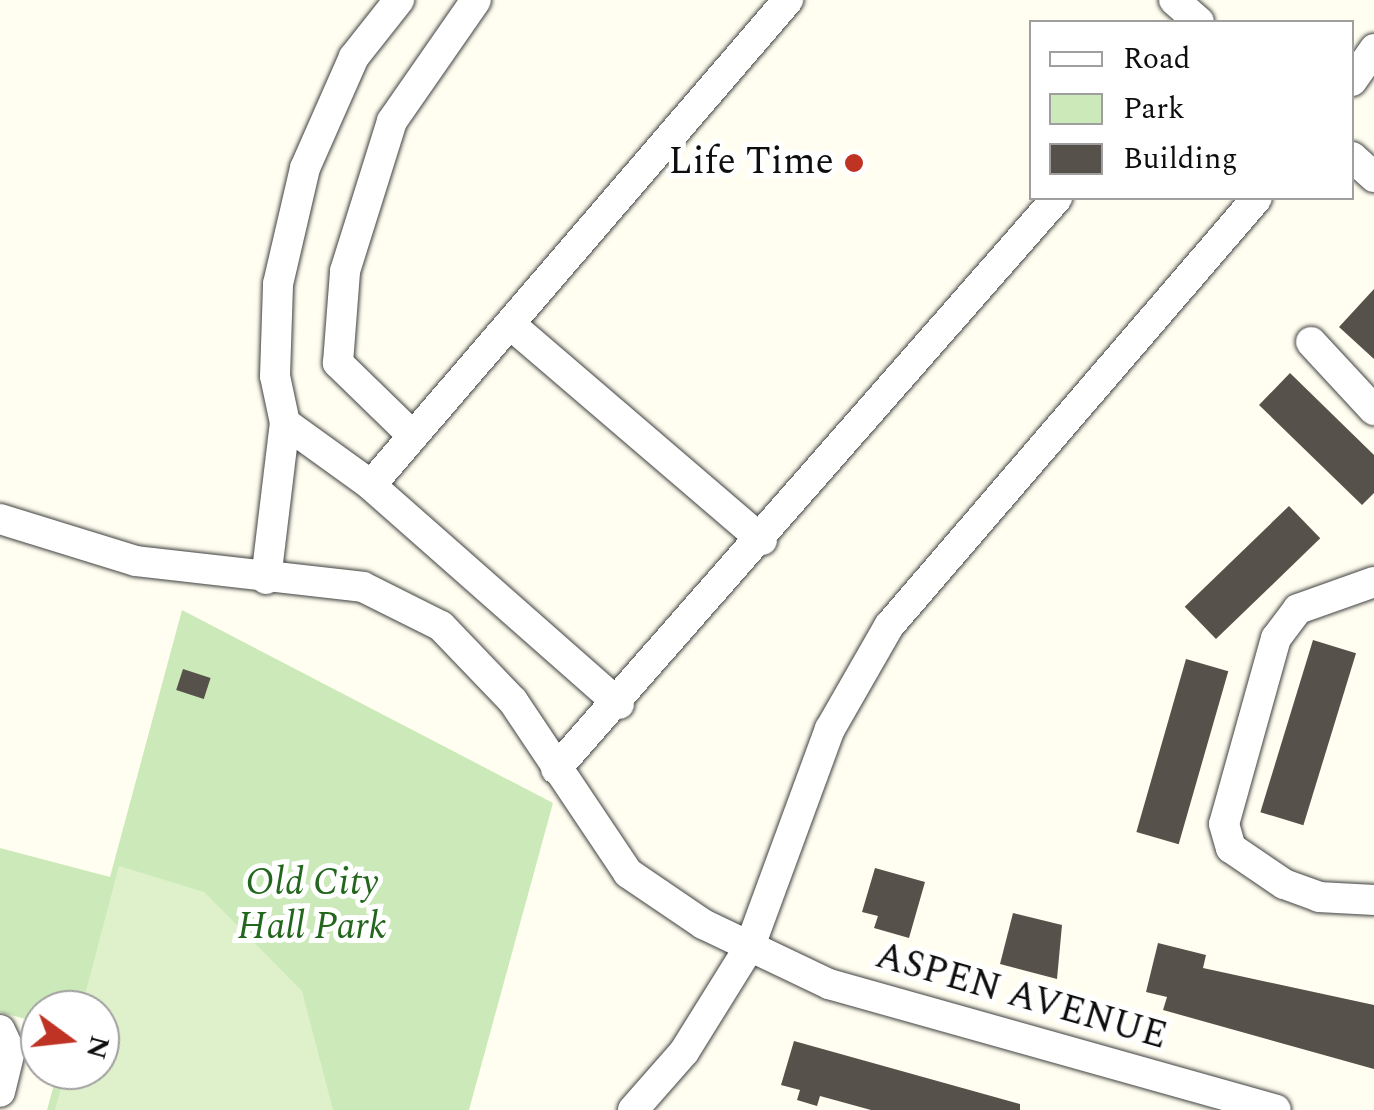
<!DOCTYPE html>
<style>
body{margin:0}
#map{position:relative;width:1374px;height:1110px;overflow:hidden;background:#fffef0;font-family:Spectral,serif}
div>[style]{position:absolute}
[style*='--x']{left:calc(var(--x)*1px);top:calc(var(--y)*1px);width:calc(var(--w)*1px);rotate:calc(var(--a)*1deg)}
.green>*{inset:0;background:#cceab9}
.pitch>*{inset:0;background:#dff1cb}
.building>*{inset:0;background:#57514b;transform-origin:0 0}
.roads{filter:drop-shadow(0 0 2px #414141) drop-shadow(0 0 2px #414141)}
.minor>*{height:30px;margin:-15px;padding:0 15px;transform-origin:15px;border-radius:15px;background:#fff}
.dots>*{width:28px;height:28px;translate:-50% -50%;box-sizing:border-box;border:5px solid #fff;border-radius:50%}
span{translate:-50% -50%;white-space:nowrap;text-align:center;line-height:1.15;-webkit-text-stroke:10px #fff;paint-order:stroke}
.poi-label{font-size:38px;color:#0e0e0e}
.right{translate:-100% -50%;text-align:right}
.park-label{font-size:38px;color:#23671e;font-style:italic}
.street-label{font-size:38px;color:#0e0e0e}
.legend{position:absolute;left:1029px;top:20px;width:325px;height:180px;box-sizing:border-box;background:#fff;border:2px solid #9f9f9f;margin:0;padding:12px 18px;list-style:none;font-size:30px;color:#0e0e0e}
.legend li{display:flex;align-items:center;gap:20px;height:50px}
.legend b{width:50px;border:2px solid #9f9f9f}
.north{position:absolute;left:20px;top:990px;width:100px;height:100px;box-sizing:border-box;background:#fff;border:2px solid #9f9f9f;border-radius:50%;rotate:105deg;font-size:28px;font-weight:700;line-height:40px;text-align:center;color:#0e0e0e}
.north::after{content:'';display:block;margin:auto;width:35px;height:45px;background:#bf3325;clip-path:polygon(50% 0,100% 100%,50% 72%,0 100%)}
</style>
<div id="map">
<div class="green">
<div style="clip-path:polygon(182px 610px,553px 803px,469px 1110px,47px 1110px,58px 1070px,100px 1070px,100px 1010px,40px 1010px,40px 1023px,0 1012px,0 848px,110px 877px)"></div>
</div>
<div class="pitch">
<div style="clip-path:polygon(119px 866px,204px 892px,302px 991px,333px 1110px,55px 1110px,66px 1070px,100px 1070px,100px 1010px,81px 1010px)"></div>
</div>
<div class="building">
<div style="clip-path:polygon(1374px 289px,1374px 359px,1339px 327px)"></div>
<div style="clip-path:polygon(1290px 373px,1374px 455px,1374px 493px,1362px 505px,1259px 405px)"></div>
<div style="left:1289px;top:506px;width:45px;height:145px;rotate:46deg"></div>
<div style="left:1313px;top:640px;width:45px;height:180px;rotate:17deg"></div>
<div style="left:1186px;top:659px;width:44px;height:180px;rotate:16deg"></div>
<div style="left:183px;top:669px;width:29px;height:22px;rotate:18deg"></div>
<div style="clip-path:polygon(875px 868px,925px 882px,909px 938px,874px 928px,878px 916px,862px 912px)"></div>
<div style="clip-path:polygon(1013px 913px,1062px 925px,1057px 979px,1000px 964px)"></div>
<div style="clip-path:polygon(1158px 943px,1206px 955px,1203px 968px,1374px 1005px,1374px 1069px,1163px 1010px,1167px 997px,1146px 992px)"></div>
<div style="clip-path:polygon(794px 1041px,1020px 1104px,1020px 1110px,871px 1110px,820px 1096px,817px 1106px,797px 1100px,800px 1090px,781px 1085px)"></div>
</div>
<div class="roads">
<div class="minor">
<div style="--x:1174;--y:0;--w:33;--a:41"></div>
<div style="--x:1352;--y:81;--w:39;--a:-55"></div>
<div style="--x:1352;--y:157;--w:30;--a:42"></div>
<div style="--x:510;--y:324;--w:332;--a:40.6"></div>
<div style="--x:1311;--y:342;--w:93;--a:47.2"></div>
<div style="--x:413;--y:436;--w:105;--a:-135.8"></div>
<div style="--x:338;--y:363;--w:92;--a:-85.6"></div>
<div style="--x:345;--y:271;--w:157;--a:-72.6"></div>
<div style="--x:392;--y:121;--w:147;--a:-55.2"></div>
<div style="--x:371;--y:485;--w:106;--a:-144.2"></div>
<div style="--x:285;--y:423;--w:48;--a:-102"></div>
<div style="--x:275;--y:376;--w:92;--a:-88.1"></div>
<div style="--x:278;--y:284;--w:119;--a:-76.9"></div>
<div style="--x:305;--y:168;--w:121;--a:-66.2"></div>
<div style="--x:354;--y:57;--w:73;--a:-51.7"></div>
<div style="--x:0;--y:519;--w:142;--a:17.2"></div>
<div style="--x:136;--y:561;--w:228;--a:6.5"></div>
<div style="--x:363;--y:587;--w:87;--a:26.6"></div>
<div style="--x:441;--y:626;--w:104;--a:46.2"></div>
<div style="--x:513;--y:701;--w:207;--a:56.2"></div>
<div style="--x:628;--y:873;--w:91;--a:34.2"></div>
<div style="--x:703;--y:924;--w:140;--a:25.5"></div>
<div style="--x:829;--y:984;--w:464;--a:15.7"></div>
<div style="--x:266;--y:579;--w:157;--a:-83.1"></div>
<div style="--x:1374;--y:582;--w:81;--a:160.4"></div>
<div style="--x:1298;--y:609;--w:36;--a:127"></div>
<div style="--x:1276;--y:638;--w:193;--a:105.6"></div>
<div style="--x:1224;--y:824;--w:25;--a:74"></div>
<div style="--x:1231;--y:848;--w:64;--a:34.2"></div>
<div style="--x:1284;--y:884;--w:37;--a:20"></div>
<div style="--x:1319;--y:897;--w:55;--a:3.1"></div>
<div style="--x:619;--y:704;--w:331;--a:-138.6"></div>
<div style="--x:371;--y:485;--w:640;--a:-49.31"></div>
<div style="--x:556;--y:769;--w:760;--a:-48.74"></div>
<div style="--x:0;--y:1030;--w:23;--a:65"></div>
<div style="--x:10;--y:1051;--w:42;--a:103.7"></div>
<div style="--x:633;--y:1110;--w:77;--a:-48.7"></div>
<div style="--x:684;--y:1052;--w:125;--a:-58.1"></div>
<div style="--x:750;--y:946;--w:231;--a:-69.8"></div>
<div style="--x:830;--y:729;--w:119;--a:-60.2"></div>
<div style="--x:889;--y:626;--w:564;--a:-49.31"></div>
</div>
</div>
<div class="dots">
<div style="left:854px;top:163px;background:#bf3325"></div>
</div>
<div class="poi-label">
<span class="right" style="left:834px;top:163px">Life Time</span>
</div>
<div class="park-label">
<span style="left:312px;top:906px">Old City<br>Hall Park</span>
</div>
<div class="street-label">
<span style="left:1021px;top:997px;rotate:16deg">ASPEN AVENUE</span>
</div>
<ul class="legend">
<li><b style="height:12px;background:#fff"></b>Road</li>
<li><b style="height:28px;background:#cceab9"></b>Park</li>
<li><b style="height:28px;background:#57514b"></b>Building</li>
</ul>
<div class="north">N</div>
</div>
